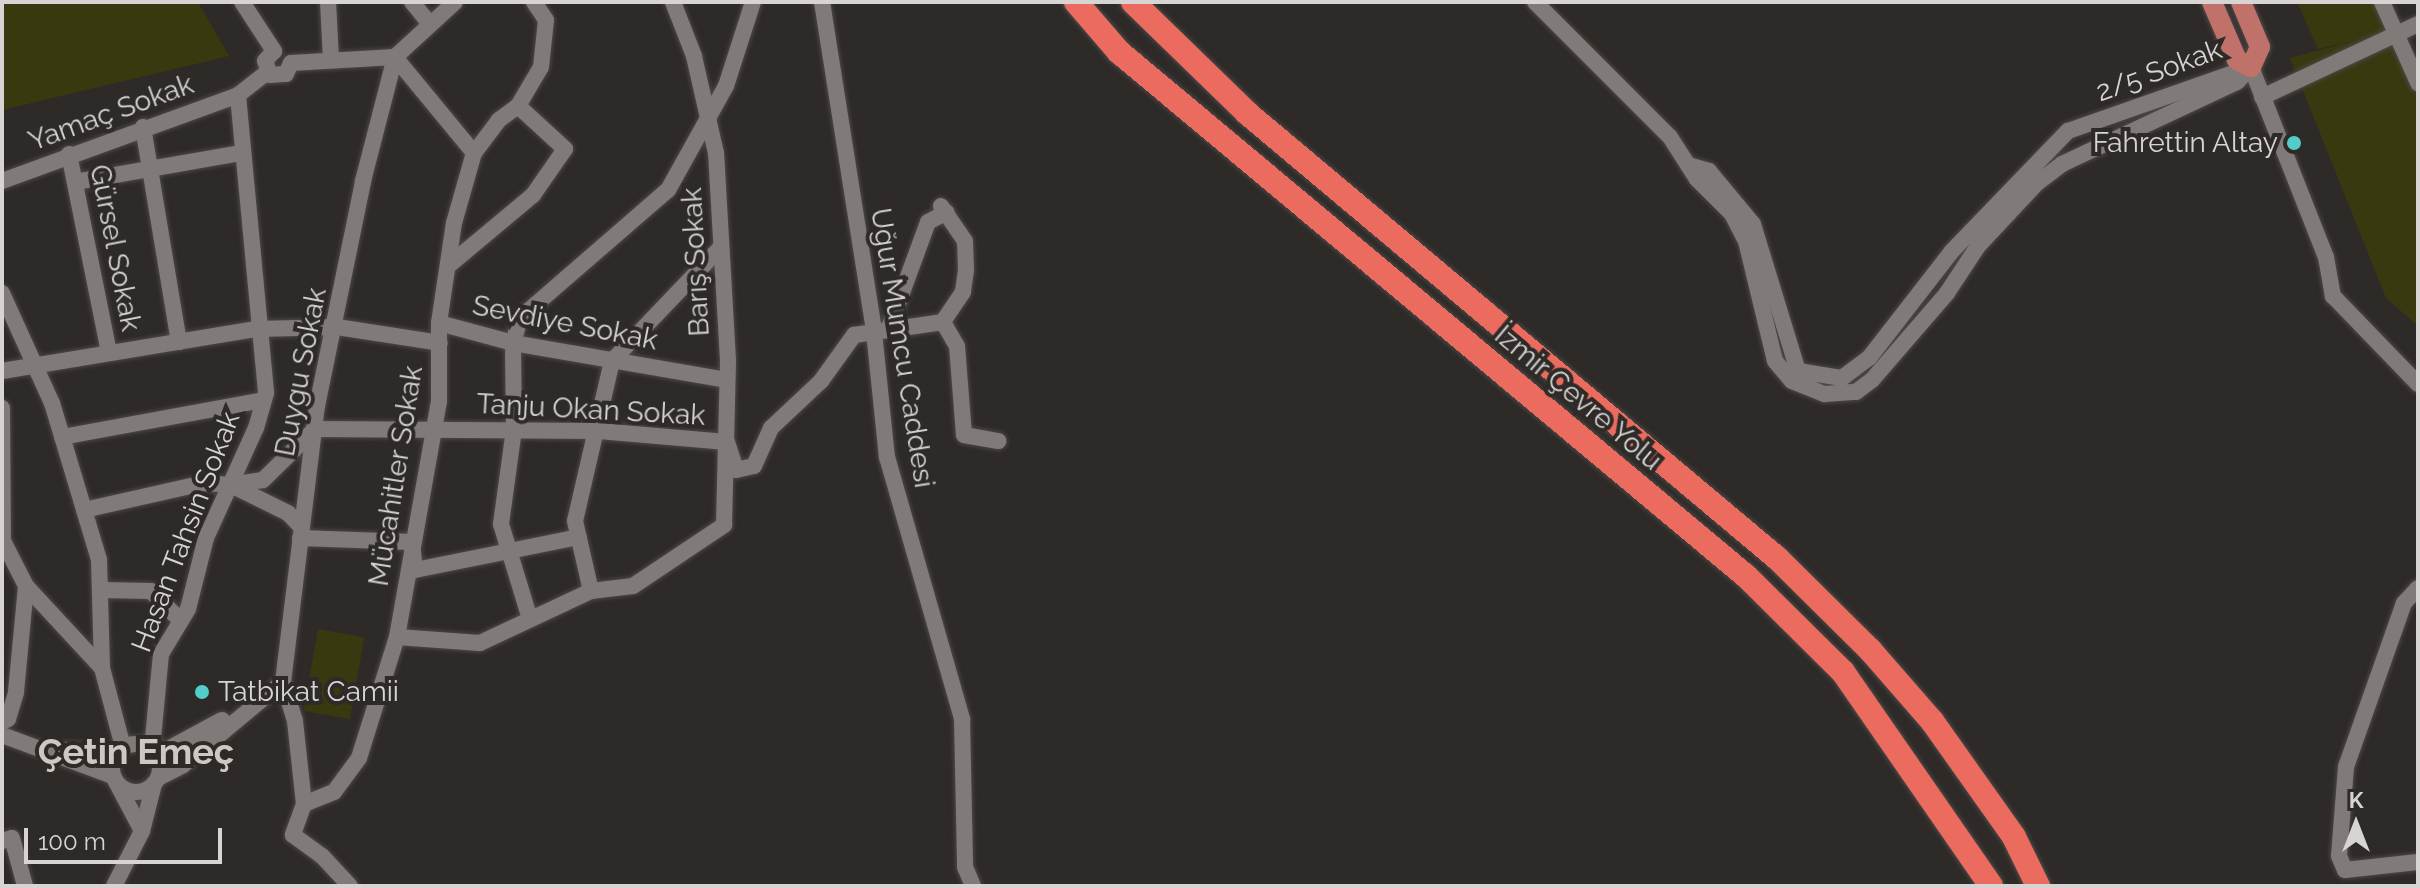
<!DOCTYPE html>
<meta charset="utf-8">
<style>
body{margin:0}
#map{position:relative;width:2420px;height:888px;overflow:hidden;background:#2e2a27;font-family:Raleway,sans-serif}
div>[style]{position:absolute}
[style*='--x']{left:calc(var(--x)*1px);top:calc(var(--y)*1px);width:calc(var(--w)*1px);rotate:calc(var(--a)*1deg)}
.green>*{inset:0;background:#393910;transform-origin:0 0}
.roads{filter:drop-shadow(0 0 2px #4c4847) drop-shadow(0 0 2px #4c4847)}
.minor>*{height:16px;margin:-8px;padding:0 8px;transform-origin:8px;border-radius:8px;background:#807b78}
.minor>.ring{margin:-8px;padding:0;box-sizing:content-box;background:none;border:16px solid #807b78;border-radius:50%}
.major>*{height:20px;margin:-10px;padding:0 10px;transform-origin:10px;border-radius:10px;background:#c07169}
.highway>*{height:24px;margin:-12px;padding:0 12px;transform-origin:12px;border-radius:12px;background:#eb6b5f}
.dots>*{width:22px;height:22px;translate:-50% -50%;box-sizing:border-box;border:4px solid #2e2a27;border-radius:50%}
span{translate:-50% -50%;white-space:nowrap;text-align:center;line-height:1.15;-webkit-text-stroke:8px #2e2a27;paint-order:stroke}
.street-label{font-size:28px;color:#d7d4d3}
.poi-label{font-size:28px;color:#d7d4d3}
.right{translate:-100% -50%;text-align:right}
.left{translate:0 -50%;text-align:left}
.district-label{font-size:36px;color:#cec8c5;font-weight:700}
.frame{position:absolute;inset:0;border:4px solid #d7d4d3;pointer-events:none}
.north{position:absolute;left:2316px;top:784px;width:80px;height:80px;-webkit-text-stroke:6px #2e2a27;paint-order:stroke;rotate:0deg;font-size:22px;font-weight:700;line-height:32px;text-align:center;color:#d7d4d3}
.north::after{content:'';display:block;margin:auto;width:28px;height:36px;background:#d7d4d3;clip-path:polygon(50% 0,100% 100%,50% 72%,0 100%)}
.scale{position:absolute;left:24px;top:828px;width:198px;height:36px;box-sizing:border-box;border:4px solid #d7d4d3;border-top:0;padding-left:10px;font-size:24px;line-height:28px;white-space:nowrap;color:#d7d4d3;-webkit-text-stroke:6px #2e2a27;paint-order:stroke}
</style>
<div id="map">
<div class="green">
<div style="clip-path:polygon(2px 2px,198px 2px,229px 56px,2px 110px)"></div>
<div style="clip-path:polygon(2297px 2px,2375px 2px,2418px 98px,2418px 326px,2386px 298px,2290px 58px,2353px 41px,2318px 49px)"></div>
<div style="left:318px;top:629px;width:47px;height:83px;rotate:10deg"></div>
</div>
<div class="roads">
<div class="minor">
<div style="--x:242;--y:2;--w:59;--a:56.9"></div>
<div style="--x:328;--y:2;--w:58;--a:87"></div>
<div style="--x:412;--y:2;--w:28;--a:51"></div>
<div style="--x:822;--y:2;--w:334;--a:81"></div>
<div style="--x:874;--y:332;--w:126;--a:84.1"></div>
<div style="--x:887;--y:457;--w:273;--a:74"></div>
<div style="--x:962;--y:719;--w:148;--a:88.8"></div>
<div style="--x:965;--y:867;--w:21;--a:67"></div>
<div style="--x:1535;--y:2;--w:191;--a:45"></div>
<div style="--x:1670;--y:137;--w:50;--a:57.3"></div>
<div style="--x:1697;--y:179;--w:49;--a:45"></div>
<div style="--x:1732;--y:214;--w:30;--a:63"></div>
<div style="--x:1746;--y:241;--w:123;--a:76.4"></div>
<div style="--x:1775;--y:361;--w:26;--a:50"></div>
<div style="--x:1792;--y:381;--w:35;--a:22"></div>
<div style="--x:1825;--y:394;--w:31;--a:-4"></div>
<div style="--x:1856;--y:392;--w:20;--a:-37"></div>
<div style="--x:1872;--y:380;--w:115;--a:-49.2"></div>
<div style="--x:1947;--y:293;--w:56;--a:-56.6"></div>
<div style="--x:1978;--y:246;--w:86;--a:-46.9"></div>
<div style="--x:2037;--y:183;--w:31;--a:-37"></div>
<div style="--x:2062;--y:164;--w:193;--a:-25.1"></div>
<div style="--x:2237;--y:82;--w:21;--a:-47"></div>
<div style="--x:2382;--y:2;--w:89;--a:66"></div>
<div style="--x:274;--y:51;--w:13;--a:132"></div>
<div style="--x:265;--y:61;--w:15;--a:70"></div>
<div style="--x:270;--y:75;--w:16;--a:-4"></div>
<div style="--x:286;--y:74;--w:12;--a:-66"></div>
<div style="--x:291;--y:63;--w:104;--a:-3.3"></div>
<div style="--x:395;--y:57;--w:81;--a:-42.5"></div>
<div style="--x:2251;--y:67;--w:204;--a:68.5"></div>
<div style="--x:2326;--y:257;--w:40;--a:80"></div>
<div style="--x:2333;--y:296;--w:122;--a:46"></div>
<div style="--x:2262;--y:97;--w:172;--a:-25.1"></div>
<div style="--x:518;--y:106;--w:45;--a:-59.5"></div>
<div style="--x:541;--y:67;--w:47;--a:-83.9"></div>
<div style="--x:546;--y:20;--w:22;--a:-124"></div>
<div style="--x:143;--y:127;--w:218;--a:80.5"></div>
<div style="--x:69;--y:154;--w:202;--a:78.6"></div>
<div style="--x:1688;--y:165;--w:22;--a:16"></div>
<div style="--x:1709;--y:171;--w:69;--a:50.3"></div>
<div style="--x:1753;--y:224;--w:154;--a:73"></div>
<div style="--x:1798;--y:371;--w:45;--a:9"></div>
<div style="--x:1842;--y:378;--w:34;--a:-37"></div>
<div style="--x:1869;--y:358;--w:135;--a:-52.2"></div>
<div style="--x:1952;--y:251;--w:167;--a:-46"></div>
<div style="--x:2068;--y:131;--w:194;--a:-19.3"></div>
<div style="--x:2;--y:181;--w:251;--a:-20"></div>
<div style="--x:238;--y:95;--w:37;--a:-38"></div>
<div style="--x:75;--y:182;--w:169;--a:-9.9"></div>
<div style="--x:941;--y:206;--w:42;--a:55.6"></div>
<div style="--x:965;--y:241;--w:29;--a:88"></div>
<div style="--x:966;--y:270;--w:22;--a:98"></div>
<div style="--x:963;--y:292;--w:36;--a:124"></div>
<div style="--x:448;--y:266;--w:111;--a:-39.9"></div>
<div style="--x:533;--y:195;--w:56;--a:-55.2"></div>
<div style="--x:565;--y:149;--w:64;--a:-137.5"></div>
<div style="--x:518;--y:106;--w:24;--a:144"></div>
<div style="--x:499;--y:120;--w:41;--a:127.1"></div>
<div style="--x:2;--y:293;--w:121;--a:65.6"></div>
<div style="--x:52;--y:403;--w:164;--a:73.3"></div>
<div style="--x:99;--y:560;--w:108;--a:88.4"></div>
<div style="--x:102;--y:668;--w:82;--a:75.1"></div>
<div style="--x:439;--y:323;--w:77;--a:15.1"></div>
<div style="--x:513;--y:343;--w:217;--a:9.8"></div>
<div style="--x:889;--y:328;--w:113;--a:-69.8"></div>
<div style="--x:928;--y:222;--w:21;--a:-28"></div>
<div style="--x:2;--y:371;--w:258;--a:-9.4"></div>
<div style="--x:257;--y:329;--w:80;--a:-1.4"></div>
<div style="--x:337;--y:327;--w:104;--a:8.8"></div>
<div style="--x:2;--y:408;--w:130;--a:89.6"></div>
<div style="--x:62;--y:437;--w:205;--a:-10.4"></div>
<div style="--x:231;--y:485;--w:32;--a:-9"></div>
<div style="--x:263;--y:480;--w:73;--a:-44.4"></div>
<div style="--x:315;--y:429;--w:284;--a:0.4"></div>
<div style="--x:599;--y:431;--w:128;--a:4.9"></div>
<div style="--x:727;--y:442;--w:29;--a:72"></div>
<div style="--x:736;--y:470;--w:18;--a:-13"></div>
<div style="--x:754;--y:466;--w:42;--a:-65.9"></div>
<div style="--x:771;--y:428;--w:69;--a:-43.2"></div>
<div style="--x:821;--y:381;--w:57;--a:-54.3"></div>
<div style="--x:854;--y:335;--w:90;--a:-8.3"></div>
<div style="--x:943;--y:322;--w:28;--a:60"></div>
<div style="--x:957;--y:346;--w:89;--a:85.5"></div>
<div style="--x:964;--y:435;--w:35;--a:10"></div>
<div style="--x:84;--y:510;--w:123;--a:-12.7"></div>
<div style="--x:204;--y:483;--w:27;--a:4"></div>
<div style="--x:231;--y:485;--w:64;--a:26.2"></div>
<div style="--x:288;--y:513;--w:18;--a:47"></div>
<div style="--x:300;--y:538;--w:112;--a:2"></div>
<div style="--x:412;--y:542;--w:28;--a:84"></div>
<div style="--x:415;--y:570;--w:167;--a:-11.4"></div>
<div style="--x:2;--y:539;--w:53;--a:62.9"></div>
<div style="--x:26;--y:586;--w:112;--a:47.2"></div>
<div style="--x:2418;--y:588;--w:21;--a:133"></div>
<div style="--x:2404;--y:603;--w:174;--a:109.5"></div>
<div style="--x:2346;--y:767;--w:89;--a:94.5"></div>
<div style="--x:2339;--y:856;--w:15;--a:67"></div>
<div style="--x:2345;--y:870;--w:73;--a:-6.3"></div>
<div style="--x:100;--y:590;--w:51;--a:1.1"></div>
<div style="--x:151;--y:591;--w:42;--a:45"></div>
<div style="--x:591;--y:591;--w:72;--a:-102.9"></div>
<div style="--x:575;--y:521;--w:164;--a:-77"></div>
<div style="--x:612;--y:361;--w:155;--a:-46.3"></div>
<div style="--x:530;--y:619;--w:99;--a:-107"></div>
<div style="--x:501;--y:524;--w:96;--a:-82.2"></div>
<div style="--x:514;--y:429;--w:86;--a:-90.7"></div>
<div style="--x:513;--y:343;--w:26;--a:-74"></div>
<div style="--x:520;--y:318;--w:196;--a:-40.9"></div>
<div style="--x:668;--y:190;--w:119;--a:-60.9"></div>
<div style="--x:726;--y:86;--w:88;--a:-72.2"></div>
<div style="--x:397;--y:637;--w:83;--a:4.1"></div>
<div style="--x:480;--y:643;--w:123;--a:-25.1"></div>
<div style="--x:591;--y:591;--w:42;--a:-6.8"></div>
<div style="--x:633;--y:586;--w:110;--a:-33.8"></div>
<div style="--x:724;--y:525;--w:165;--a:-88.6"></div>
<div style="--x:728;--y:360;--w:207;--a:-93.3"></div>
<div style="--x:716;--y:153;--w:99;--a:-102.8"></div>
<div style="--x:694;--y:56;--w:58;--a:-111.3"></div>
<div style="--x:283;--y:682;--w:41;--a:72.9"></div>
<div style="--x:295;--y:721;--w:83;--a:83.8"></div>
<div style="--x:304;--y:804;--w:33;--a:110"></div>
<div style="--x:293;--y:835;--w:36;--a:36"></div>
<div style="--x:322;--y:856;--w:41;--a:47"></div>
<div style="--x:2;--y:722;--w:7;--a:-27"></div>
<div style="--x:8;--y:719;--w:28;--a:-73"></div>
<div style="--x:16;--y:692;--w:106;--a:-84.6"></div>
<div style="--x:2;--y:735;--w:118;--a:20.3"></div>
<div style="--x:113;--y:776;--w:62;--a:62.2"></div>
<div class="ring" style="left:112px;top:744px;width:32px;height:32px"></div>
<div style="--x:152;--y:749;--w:95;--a:-84.6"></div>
<div style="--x:161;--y:654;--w:52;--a:-59"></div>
<div style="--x:188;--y:609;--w:73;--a:-75.8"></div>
<div style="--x:206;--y:538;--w:121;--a:-65.6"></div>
<div style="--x:256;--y:428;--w:37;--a:-74"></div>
<div style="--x:266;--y:392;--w:298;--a:-95.4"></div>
<div style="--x:54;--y:750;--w:63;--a:1.8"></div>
<div style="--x:157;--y:755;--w:74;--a:-28.3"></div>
<div style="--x:158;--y:778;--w:28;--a:-27"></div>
<div style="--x:183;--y:765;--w:130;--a:-39.7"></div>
<div style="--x:283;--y:682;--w:278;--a:-83"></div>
<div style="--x:317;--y:406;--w:230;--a:-78.4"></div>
<div style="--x:363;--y:181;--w:128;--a:-75.5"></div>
<div style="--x:304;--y:804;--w:32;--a:-22"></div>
<div style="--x:334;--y:792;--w:42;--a:-53.7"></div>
<div style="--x:359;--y:758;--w:127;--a:-72.6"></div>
<div style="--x:397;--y:637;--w:240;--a:-79.9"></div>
<div style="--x:439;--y:401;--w:78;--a:-90"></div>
<div style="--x:439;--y:323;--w:101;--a:-81.5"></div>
<div style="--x:454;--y:223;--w:73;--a:-74.1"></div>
<div style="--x:474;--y:153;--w:124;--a:-129.5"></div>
<div style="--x:2;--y:841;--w:10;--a:-17"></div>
<div style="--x:12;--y:838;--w:50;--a:74.8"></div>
<div style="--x:114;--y:886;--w:62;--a:-63"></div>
<div style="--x:142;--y:831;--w:49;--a:-75.7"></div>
</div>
<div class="major">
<div style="--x:2212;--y:2;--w:63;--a:66.7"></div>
<div style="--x:2237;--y:60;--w:16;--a:27"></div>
<div style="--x:2251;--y:67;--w:22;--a:-66"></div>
<div style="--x:2260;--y:47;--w:49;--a:-112.9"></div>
</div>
<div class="highway">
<div style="--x:1076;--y:2;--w:66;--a:49.3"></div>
<div style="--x:1119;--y:52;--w:817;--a:39.89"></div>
<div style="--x:1746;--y:576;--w:136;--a:44.7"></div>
<div style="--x:1843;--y:672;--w:260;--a:55.3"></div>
<div style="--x:1133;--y:2;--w:159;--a:44.2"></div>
<div style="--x:1247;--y:113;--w:692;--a:40.02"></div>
<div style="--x:1777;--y:558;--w:131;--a:44.7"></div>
<div style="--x:1870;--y:650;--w:94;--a:48.9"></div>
<div style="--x:1932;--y:721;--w:142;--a:54.7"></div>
<div style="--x:2014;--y:837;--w:55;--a:63.9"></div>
</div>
</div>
<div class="dots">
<div style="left:2294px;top:143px;background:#53cdc9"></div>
<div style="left:202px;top:692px;background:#53cdc9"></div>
</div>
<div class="street-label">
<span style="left:2159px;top:71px;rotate:-20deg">2/5 Sokak</span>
<span style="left:111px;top:113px;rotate:-20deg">Yamaç Sokak</span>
<span style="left:115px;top:248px;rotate:79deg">Gürsel Sokak</span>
<span style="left:696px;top:262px;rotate:-93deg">Barış Sokak</span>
<span style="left:565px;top:323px;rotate:11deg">Sevdiye Sokak</span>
<span style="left:902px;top:348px;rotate:81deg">Uğur Mumcu Caddesi</span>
<span style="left:301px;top:372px;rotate:-79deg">Duygu Sokak</span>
<span style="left:1578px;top:398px;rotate:40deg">İzmir Çevre Yolu</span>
<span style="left:591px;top:410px;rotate:3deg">Tanju Okan Sokak</span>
<span style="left:396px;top:476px;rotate:-81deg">Mücahitler Sokak</span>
<span style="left:186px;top:532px;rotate:-69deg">Hasan Tahsin Sokak</span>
</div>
<div class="poi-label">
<span class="right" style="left:2278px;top:143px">Fahrettin Altay</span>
<span class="left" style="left:218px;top:692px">Tatbikat Camii</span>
</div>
<div class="district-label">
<span style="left:136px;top:752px">Çetin Emeç</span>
</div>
<div class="frame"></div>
<div class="north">K</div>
<div class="scale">100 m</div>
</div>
